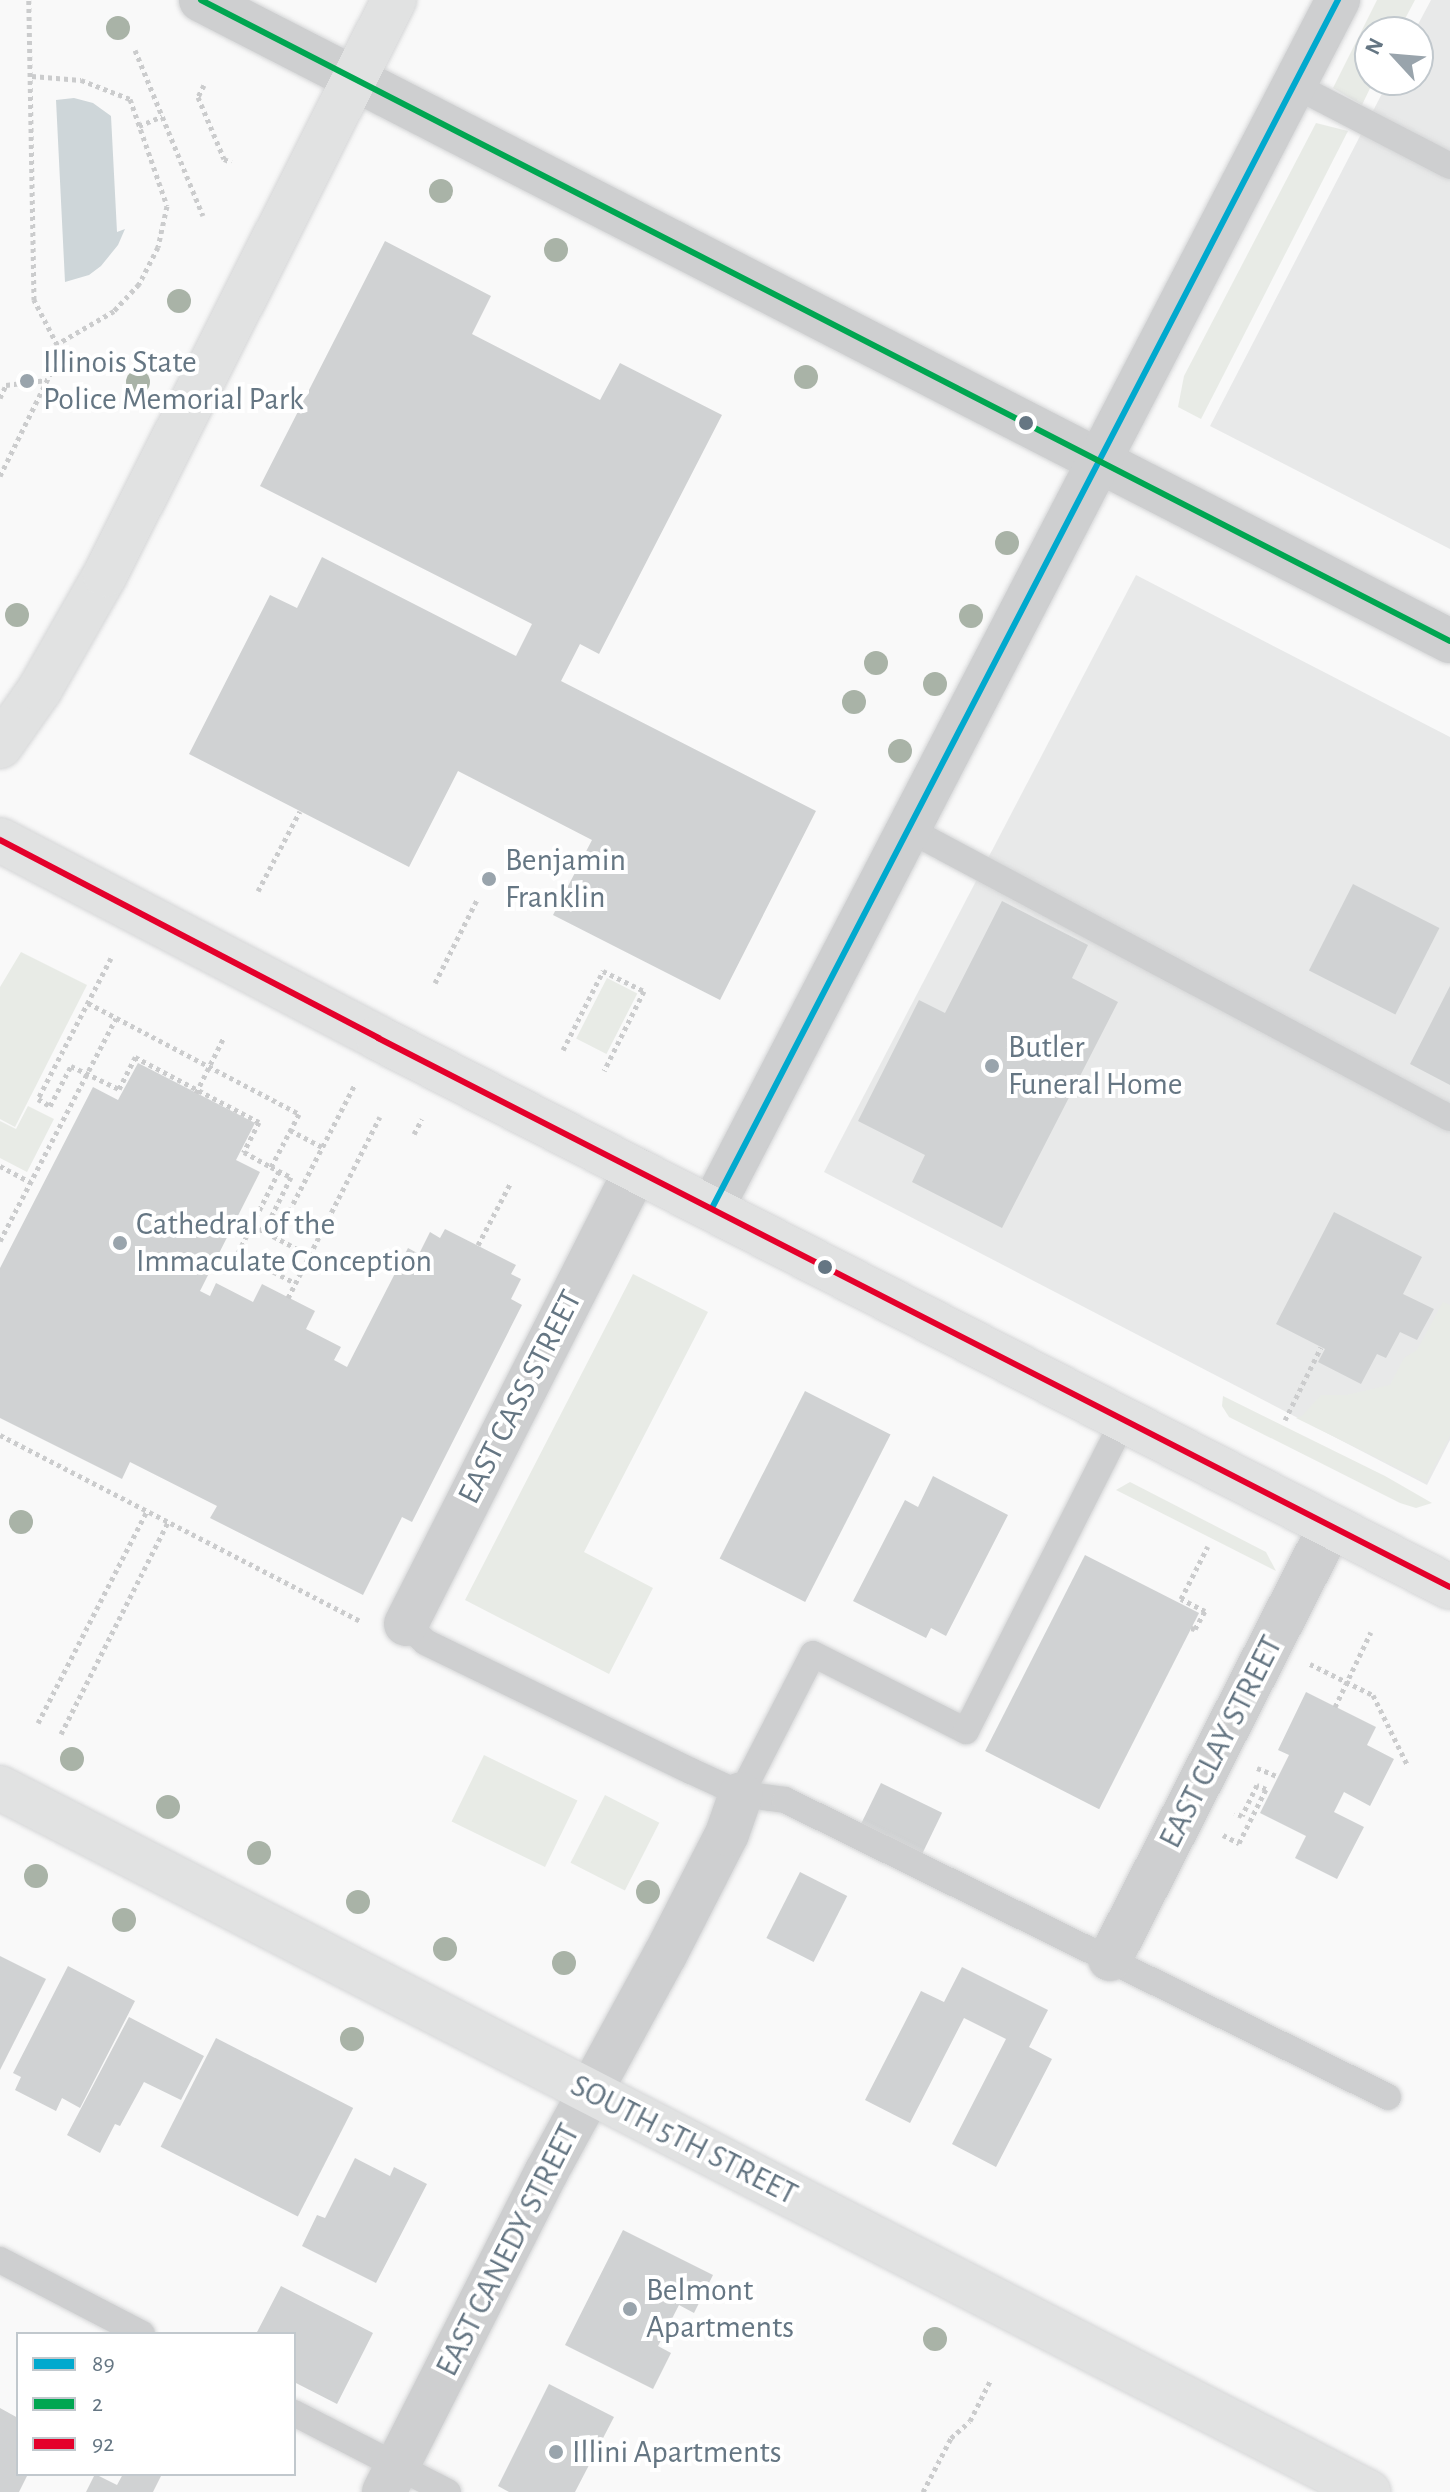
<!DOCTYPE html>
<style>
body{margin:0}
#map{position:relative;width:1450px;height:2492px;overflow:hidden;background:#f9f9f9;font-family:"Alegreya Sans",sans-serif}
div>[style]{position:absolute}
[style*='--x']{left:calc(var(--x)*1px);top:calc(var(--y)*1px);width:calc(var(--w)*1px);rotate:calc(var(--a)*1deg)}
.built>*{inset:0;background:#e8e9e9}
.green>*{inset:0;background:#e8ebe6;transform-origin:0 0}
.water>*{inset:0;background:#ced6d9}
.building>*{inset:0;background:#d0d2d3;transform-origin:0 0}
.path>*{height:5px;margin-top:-2.5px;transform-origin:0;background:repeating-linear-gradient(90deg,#cbcccd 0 4px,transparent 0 8px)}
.roads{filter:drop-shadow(0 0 2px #d5d6d7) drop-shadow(0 0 2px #d5d6d7)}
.service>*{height:26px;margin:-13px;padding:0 13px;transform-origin:13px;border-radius:13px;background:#cecfd0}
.minor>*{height:44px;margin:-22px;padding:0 22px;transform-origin:22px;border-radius:22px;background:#cecfd0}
.primary>*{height:44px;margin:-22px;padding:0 22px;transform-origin:22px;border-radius:22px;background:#e1e2e2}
.bus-1>*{height:6px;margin:-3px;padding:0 3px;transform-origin:3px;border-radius:3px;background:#00a9ce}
.bus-2>*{height:6px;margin:-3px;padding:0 3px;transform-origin:3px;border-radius:3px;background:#00a651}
.bus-3>*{height:6px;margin:-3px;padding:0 3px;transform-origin:3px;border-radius:3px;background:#e4002b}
.trees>*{width:24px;height:24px;margin:-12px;border-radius:50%;background:#a9b3a7}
.dots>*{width:22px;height:22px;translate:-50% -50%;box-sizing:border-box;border:4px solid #fff;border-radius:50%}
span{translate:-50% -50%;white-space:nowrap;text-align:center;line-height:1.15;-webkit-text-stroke:8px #fff;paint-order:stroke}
.poi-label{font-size:32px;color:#657683}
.left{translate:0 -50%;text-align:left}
.street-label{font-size:32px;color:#657683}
.legend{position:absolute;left:16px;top:2332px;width:280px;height:144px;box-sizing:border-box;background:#fff;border:2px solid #c1c8cd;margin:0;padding:10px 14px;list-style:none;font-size:24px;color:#657683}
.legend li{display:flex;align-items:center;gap:16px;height:40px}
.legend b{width:40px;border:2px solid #c1c8cd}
.north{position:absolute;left:1354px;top:16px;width:80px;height:80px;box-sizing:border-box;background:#fff;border:2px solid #c1c8cd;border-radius:50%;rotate:296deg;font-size:22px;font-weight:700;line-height:32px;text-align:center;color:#657683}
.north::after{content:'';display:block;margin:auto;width:28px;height:36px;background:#99a4ac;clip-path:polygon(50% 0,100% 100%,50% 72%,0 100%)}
</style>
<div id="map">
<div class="built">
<div style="clip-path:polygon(1431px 0,1450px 0,1450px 549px,1210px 426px,1389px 80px,1418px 80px,1418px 32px,1414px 32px)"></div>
<div style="clip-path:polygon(1136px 575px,1450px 737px,1450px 1440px,1427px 1485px,824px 1172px)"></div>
</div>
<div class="green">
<div style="clip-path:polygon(1377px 0,1415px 0,1398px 32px,1370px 32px,1370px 80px,1374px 80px,1362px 105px,1333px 88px)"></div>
<div style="clip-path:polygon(1316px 123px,1348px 131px,1201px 419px,1178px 407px,1184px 376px)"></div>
<div style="clip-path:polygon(21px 952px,87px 985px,15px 1127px,0 1119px,0 987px)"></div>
<div style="left:607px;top:978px;width:34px;height:68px;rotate:27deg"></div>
<div style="clip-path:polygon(28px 1106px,54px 1119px,27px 1172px,0 1158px,0 1121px,16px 1129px)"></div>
<div style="clip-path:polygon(633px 1274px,708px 1312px,584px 1552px,653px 1588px,609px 1674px,465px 1600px)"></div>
<div style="clip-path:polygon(1443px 1302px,1450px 1305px,1450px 1436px,1426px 1482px,1296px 1418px,1302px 1416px,1321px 1395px,1346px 1395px,1390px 1385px,1404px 1358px,1417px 1350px)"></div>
<div style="clip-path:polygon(1223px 1396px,1385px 1476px,1432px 1503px,1416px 1508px,1400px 1503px,1229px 1417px,1222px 1406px)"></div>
<div style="clip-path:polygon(1130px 1482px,1266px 1552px,1276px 1571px,1116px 1490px)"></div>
<div style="left:484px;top:1755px;width:104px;height:74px;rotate:26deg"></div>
<div style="left:605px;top:1795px;width:61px;height:76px;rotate:27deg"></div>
</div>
<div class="water">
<div style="clip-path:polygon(74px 98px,93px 103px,111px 116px,117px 232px,125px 229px,118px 245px,101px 266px,89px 275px,65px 282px,56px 100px)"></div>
</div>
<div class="building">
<div style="clip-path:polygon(385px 241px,491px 296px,472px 334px,600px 400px,620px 363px,722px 415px,599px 654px,580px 644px,561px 681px,816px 811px,720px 1000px,553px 915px,592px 840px,458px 771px,409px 867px,189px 754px,270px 595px,297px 608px,322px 557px,516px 656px,532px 624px,260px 486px)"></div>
<div style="left:1353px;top:884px;width:97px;height:97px;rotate:27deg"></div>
<div style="clip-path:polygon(1002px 901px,1088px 945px,1072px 978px,1118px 1002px,1002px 1228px,912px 1182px,925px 1155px,858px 1121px,919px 1000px,945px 1013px)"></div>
<div style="clip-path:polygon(1450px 986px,1450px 1085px,1410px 1064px)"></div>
<div style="clip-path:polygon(138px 1063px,255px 1123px,236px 1160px,260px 1172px,200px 1291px,210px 1296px,216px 1283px,253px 1302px,262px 1284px,315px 1311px,306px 1329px,341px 1347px,334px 1360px,347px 1367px,408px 1248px,419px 1254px,430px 1232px,440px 1238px,445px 1229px,516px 1265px,511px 1274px,521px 1279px,511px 1299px,522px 1305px,412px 1522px,402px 1517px,363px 1595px,210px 1518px,217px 1506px,130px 1462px,122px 1479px,0 1418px,0 1268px,93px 1087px,118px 1100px)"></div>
<div style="clip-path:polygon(1334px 1212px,1422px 1257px,1403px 1294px,1434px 1309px,1417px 1340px,1400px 1332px,1386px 1358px,1377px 1354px,1361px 1384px,1318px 1362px,1325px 1349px,1276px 1324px)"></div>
<div style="left:805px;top:1391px;width:96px;height:188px;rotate:27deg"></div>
<div style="clip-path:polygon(933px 1476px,1008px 1515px,946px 1636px,931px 1628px,926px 1638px,853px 1601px,905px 1500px,918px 1507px)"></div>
<div style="left:1085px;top:1555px;width:128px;height:220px;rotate:27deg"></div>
<div style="clip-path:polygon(1306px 1692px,1376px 1727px,1367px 1745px,1394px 1759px,1370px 1806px,1344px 1792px,1334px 1812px,1364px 1827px,1337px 1879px,1295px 1858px,1306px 1836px,1260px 1813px,1289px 1755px,1278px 1750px)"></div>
<div style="left:881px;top:1783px;width:68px;height:51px;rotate:26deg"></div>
<div style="left:800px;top:1872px;width:53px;height:74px;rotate:27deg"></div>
<div style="clip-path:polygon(0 1956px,46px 1979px,0 2070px)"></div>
<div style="clip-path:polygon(68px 1966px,135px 2001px,80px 2108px,62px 2098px,56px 2111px,15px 2090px,21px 2077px,13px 2073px)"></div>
<div style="clip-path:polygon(962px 1967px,1048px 2010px,1029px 2047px,1052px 2059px,996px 2167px,952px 2144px,1006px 2039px,964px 2018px,910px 2123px,865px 2100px,921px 1991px,944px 2002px)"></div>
<div style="clip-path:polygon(129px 2017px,204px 2056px,181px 2100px,144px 2082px,120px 2126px,115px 2124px,100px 2153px,67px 2135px)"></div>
<div style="left:216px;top:2038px;width:154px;height:122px;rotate:27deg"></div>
<div style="clip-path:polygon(355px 2158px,390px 2176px,394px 2167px,427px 2184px,376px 2283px,302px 2246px,317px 2215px,325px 2218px)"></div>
<div style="clip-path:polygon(623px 2230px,713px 2275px,694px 2313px,679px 2305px,658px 2346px,671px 2353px,653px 2389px,565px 2345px)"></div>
<div style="clip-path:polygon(281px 2286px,373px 2333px,337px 2404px,294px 2382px,294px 2334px,256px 2334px)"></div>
<div style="clip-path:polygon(549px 2384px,614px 2417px,575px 2492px,509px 2492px,498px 2486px)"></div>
<div style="clip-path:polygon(0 2408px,18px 2418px,18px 2474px,28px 2474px,19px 2492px,0 2492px)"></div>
<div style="clip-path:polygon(95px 2474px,117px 2485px,123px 2474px,162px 2474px,153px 2492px,86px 2492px)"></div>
</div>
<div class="path">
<div style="--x:135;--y:50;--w:179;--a:67.7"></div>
<div style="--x:32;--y:76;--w:49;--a:4.7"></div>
<div style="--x:81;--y:80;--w:53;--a:21.2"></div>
<div style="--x:130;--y:99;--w:113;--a:70.9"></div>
<div style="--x:167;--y:206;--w:42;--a:102.4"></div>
<div style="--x:158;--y:247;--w:42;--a:117.2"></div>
<div style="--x:139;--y:284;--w:37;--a:133"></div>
<div style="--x:114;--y:311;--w:66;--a:149.9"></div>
<div style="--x:204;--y:85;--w:13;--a:117"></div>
<div style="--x:198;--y:97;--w:67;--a:67.2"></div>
<div style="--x:224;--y:159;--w:8;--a:23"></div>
<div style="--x:139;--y:126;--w:25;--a:-23"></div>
<div style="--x:0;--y:398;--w:14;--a:-65"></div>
<div style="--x:6;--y:385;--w:41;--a:-7"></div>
<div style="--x:0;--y:476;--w:138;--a:-63.8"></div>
<div style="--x:61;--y:352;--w:59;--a:-117.4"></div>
<div style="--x:34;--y:300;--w:300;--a:-91"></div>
<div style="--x:258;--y:891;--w:90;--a:-62.3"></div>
<div style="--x:111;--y:958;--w:159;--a:117.4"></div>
<div style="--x:38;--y:1099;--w:14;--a:30"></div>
<div style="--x:50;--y:1106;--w:45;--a:-62.3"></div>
<div style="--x:71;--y:1066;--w:53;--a:25.6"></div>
<div style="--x:119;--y:1089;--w:36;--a:-63"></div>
<div style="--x:135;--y:1057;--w:140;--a:27.7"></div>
<div style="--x:259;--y:1122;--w:34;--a:117"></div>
<div style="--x:244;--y:1152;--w:31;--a:29"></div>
<div style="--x:435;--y:983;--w:93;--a:-63.2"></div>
<div style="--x:88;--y:1003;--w:238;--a:27.7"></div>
<div style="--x:299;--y:1114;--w:60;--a:117.8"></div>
<div style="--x:271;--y:1167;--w:22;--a:27"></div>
<div style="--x:291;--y:1177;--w:47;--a:116.6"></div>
<div style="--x:270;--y:1219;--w:13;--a:27"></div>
<div style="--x:282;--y:1225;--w:159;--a:-62.6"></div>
<div style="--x:563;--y:1050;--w:89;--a:-63.1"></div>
<div style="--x:603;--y:971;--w:46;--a:26"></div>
<div style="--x:644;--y:991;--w:89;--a:116.6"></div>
<div style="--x:196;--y:1093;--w:63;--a:-63.4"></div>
<div style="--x:290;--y:1130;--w:36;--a:28"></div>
<div style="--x:414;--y:1134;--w:17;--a:-62"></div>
<div style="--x:0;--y:1166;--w:34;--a:28"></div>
<div style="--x:279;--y:1171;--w:92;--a:116.6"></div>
<div style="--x:238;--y:1253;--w:64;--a:27.8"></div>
<div style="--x:252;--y:1225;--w:64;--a:27.8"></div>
<div style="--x:0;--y:1241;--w:251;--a:-62.5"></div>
<div style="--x:478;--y:1245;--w:69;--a:-62.3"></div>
<div style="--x:288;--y:1298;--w:203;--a:-63.1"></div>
<div style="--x:1285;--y:1420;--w:81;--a:-63.7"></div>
<div style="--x:0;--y:1435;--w:407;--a:27.3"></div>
<div style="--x:1191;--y:1628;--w:4;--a:14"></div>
<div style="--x:1195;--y:1629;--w:21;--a:-61"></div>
<div style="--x:1205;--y:1611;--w:27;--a:-153"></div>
<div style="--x:1181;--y:1599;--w:59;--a:-63"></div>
<div style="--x:1310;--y:1664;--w:70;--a:26.2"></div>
<div style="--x:1373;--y:1695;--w:77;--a:63.8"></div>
<div style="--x:1335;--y:1707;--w:83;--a:-64.4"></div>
<div style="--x:38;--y:1723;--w:238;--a:-62.8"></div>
<div style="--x:61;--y:1734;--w:237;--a:-63.2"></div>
<div style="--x:1257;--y:1768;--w:22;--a:22"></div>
<div style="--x:1223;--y:1835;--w:18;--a:27"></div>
<div style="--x:1239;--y:1843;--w:60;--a:-63.4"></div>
<div style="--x:1266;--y:1789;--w:10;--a:-156"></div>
<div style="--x:1257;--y:1785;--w:34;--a:116"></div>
<div style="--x:1242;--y:1816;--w:8;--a:-157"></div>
<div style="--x:923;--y:2492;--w:61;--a:-62.6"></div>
<div style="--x:951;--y:2438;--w:25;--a:-42"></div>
<div style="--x:970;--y:2421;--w:45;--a:-63.4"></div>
</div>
<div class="roads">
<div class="service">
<div style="--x:1294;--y:85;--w:176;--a:27.4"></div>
<div style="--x:908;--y:829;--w:614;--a:28.07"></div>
<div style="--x:406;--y:1624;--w:26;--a:43"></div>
<div style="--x:425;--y:1642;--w:296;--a:25.9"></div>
<div style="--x:691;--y:1771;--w:55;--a:24.7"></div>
<div style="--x:741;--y:1794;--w:44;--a:7.8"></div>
<div style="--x:785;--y:1800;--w:672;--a:26.22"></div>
<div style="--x:741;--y:1794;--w:157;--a:-62.8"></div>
<div style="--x:813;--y:1654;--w:171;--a:26.7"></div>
<div style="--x:966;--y:1731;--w:350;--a:-63.1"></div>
<div style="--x:0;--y:2260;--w:160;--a:27.5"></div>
<div style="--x:294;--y:2413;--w:173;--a:27.2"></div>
</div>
<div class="minor">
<div style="--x:201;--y:0;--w:1404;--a:27.17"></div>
<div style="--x:712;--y:1208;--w:1361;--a:-62.61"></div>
<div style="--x:406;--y:1624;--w:509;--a:-63.13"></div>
<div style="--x:1110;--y:1959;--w:486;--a:-63"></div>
<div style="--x:384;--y:2492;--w:360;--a:-63.1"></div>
<div style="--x:547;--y:2171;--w:246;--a:-61.4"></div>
<div style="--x:665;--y:1955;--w:136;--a:-62.9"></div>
<div style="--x:727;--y:1834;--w:42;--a:-70.7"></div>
</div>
<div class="primary">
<div style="--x:0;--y:746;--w:70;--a:-54.9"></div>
<div style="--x:40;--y:689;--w:131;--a:-60.3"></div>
<div style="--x:105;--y:575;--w:644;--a:-63.32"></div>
<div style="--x:0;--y:840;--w:427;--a:27.6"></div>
<div style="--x:378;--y:1038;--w:1204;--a:27.12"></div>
<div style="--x:0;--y:1788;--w:1539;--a:27.23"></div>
</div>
</div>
<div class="bus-1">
<div style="--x:712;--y:1208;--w:1361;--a:-62.61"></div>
</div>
<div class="bus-2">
<div style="--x:201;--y:0;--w:1404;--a:27.17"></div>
</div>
<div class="bus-3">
<div style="--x:0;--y:840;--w:427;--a:27.6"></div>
<div style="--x:378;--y:1038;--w:1204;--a:27.12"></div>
</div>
<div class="trees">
<div style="left:118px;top:28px"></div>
<div style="left:441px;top:191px"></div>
<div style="left:556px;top:250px"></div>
<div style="left:179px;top:301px"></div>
<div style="left:806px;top:377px"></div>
<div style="left:138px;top:382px"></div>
<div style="left:1007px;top:543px"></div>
<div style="left:17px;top:615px"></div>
<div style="left:971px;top:616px"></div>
<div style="left:876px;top:663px"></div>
<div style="left:935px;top:684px"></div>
<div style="left:854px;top:702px"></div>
<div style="left:900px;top:751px"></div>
<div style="left:21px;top:1522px"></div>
<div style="left:72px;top:1759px"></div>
<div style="left:168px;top:1807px"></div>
<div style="left:259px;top:1853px"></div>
<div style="left:36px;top:1876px"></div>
<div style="left:648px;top:1892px"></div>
<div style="left:358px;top:1902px"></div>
<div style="left:124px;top:1920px"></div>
<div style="left:445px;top:1949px"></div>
<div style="left:564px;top:1963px"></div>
<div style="left:352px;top:2039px"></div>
<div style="left:935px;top:2339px"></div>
</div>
<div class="dots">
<div style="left:27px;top:381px;background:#99a4ac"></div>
<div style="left:1026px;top:423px;background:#657683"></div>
<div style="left:489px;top:879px;background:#99a4ac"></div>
<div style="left:992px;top:1066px;background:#99a4ac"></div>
<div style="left:120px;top:1243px;background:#99a4ac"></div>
<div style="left:825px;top:1267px;background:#657683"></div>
<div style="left:630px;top:2309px;background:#99a4ac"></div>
<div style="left:556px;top:2452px;background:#99a4ac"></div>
</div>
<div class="poi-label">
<span class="left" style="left:43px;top:381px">Illinois State<br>Police Memorial Park</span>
<span class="left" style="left:505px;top:879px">Benjamin<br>Franklin</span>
<span class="left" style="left:1008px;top:1066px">Butler<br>Funeral Home</span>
<span class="left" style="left:136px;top:1243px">Cathedral of the<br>Immaculate Conception</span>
<span class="left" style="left:646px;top:2309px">Belmont<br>Apartments</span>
<span class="left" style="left:572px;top:2452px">Illini Apartments</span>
</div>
<div class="street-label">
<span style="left:520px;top:1397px;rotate:-63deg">EAST CASS STREET</span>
<span style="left:1221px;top:1742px;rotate:-63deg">EAST CLAY STREET</span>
<span style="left:684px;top:2140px;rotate:27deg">SOUTH 5TH STREET</span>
<span style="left:508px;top:2250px;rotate:-63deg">EAST CANEDY STREET</span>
</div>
<ul class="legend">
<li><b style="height:10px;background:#00a9ce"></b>89</li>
<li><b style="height:10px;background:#00a651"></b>2</li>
<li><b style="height:10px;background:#e4002b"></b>92</li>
</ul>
<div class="north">N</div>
</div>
